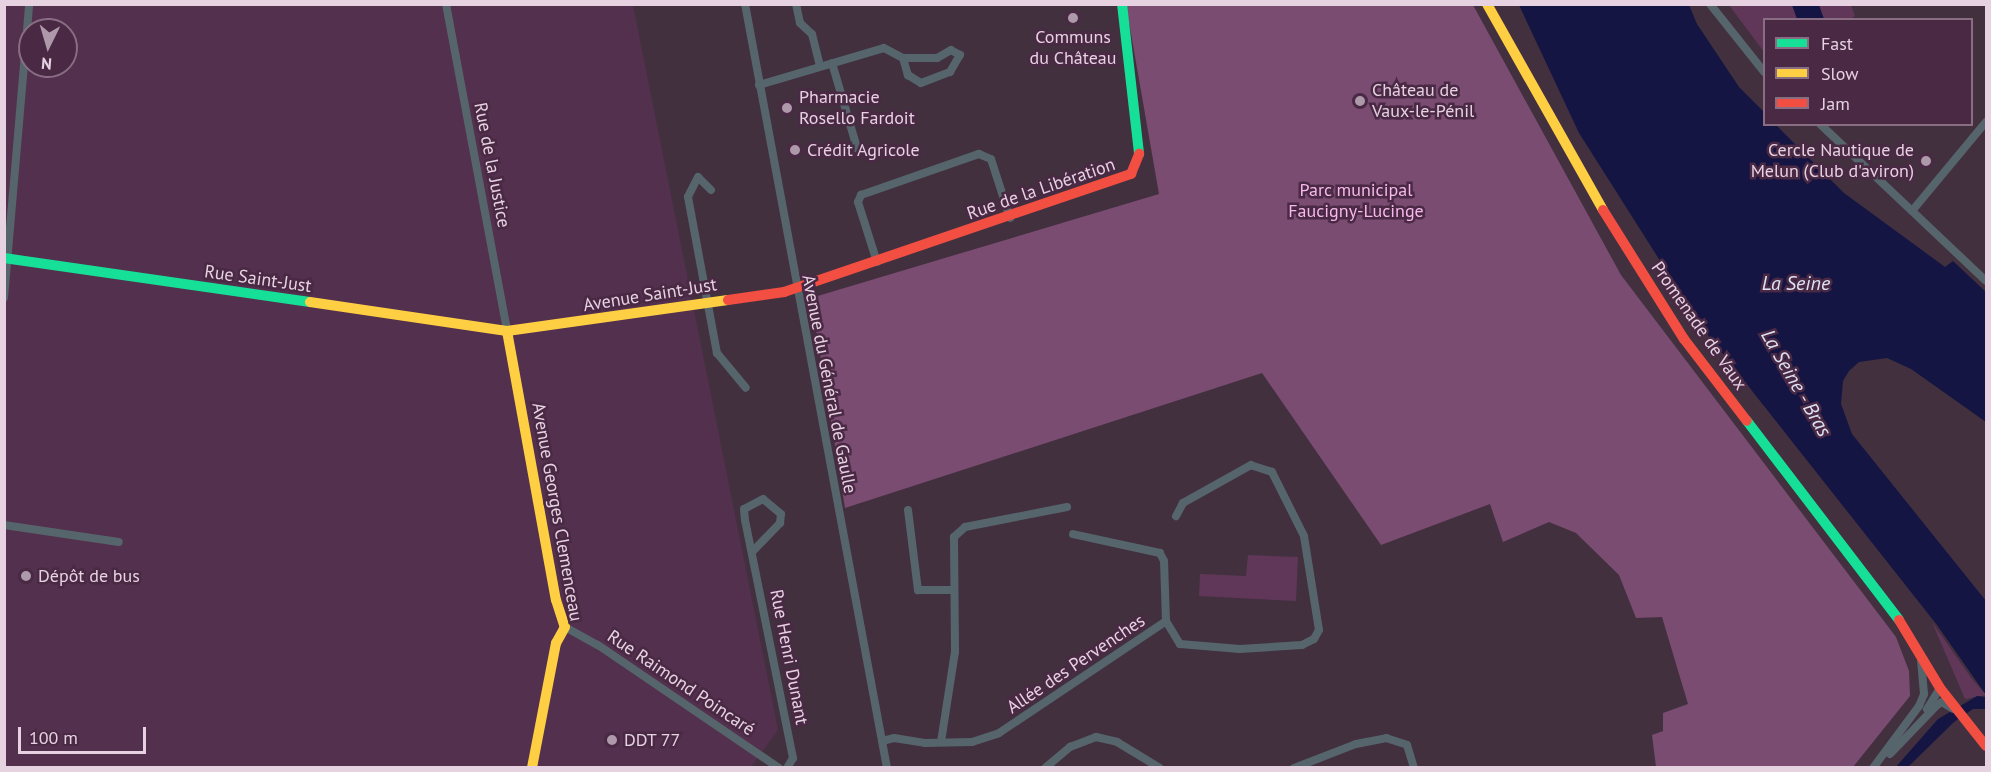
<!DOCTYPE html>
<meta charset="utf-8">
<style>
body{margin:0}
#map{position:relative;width:1991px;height:772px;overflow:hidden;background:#42303f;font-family:"PT Sans",sans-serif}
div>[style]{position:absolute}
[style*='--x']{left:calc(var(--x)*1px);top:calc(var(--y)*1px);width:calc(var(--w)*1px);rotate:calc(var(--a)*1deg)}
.built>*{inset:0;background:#53304d}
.green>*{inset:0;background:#603759}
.forest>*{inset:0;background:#7a4c72}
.water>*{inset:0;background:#141543}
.street>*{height:8px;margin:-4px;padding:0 4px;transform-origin:4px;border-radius:4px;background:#55656b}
.fast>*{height:10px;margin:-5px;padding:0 5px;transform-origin:5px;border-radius:5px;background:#16e098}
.slow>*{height:10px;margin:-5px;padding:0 5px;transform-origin:5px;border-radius:5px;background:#ffcf43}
.jam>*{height:10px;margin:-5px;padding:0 5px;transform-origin:5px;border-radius:5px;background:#f24e42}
.dots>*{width:16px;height:16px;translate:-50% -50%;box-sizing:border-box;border:3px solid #492944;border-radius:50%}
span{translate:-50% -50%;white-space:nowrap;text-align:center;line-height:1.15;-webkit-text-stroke:5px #492944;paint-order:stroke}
.poi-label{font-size:18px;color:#e7d2e2}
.left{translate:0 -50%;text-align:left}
.right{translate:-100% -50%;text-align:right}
.street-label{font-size:18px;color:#e7d2e2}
.park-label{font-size:18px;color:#f7b9eb}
.water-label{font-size:20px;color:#dee3f4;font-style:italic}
.frame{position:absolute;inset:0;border:6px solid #e7d2e2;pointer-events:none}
.legend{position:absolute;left:1763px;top:18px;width:210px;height:108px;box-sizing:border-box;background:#492944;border:2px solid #886d83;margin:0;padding:8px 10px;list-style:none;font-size:18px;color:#e7d2e2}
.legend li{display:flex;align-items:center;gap:12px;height:30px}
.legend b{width:30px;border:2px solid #886d83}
.north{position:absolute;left:18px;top:18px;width:60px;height:60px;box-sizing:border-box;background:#492944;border:2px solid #886d83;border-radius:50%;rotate:185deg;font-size:16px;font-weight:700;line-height:24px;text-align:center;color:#e7d2e2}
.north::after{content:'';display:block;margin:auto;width:21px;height:27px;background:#ad99a9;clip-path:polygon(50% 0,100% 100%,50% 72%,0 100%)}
.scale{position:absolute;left:18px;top:727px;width:128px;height:27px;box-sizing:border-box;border:3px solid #e7d2e2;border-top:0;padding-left:8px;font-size:18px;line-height:21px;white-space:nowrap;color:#e7d2e2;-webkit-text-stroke:4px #492944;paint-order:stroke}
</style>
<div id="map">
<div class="built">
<div style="clip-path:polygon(evenodd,4px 5px,633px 5px,778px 730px,751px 767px,5px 767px,4px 5px,30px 30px,66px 30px,66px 66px,30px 66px,30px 30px)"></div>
</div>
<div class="green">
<div style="clip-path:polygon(1729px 5px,1851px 5px,1855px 16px,1849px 20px,1764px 20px,1764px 52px)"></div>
<div style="clip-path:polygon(1248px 555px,1298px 557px,1296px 601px,1199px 596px,1200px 574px,1246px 576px)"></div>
<div style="clip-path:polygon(1932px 622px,1972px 679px,1986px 695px,1965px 699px)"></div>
</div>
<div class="forest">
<div style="clip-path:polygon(1126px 5px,1473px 5px,1621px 275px,1896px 637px,1909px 671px,1910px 696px,1853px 767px,1656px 767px,1652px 735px,1663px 731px,1663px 713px,1688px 704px,1662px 617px,1636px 618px,1619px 575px,1576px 533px,1549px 522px,1503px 542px,1490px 504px,1381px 545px,1262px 373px,845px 508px,811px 298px,1159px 194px)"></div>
</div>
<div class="water">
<div style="clip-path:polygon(1519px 5px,1689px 5px,1697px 24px,1739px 87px,1764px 112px,1764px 124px,1776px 125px,1844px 193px,1945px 267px,1953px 261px,1986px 292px,1986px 422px,1911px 369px,1887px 358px,1859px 362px,1849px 371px,1843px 381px,1841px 404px,1852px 434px,1986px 601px,1986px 695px,1937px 625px,1704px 330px,1579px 133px)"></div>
<div style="clip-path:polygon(1792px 5px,1819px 5px,1824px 19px,1797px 19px)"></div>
<div style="clip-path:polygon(1977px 696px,1986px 697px,1986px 709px,1973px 709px,1954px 722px,1908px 767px,1895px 768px,1938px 719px)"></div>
</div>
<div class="street">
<div style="--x:446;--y:4;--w:333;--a:79.4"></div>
<div style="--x:745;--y:4;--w:777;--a:79.47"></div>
<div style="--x:796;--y:4;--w:19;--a:78"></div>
<div style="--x:800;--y:23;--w:16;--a:43"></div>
<div style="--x:812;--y:34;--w:33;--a:76"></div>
<div style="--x:1710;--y:4;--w:87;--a:51.5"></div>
<div style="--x:832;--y:63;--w:89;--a:73.6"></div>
<div style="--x:759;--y:85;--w:130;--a:-16.5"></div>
<div style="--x:884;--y:48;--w:21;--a:28"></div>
<div style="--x:903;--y:58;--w:18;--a:74"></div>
<div style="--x:908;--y:75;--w:15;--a:32"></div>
<div style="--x:921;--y:83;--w:31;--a:-21"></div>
<div style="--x:950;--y:72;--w:20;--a:-60"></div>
<div style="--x:960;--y:55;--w:10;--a:-151"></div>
<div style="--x:951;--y:50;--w:16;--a:150"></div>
<div style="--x:937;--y:58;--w:34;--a:180"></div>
<div style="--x:1820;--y:124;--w:228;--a:43.4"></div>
<div style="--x:711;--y:190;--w:18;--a:-135"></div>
<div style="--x:698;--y:177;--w:22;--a:117"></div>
<div style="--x:688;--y:197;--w:159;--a:79.5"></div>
<div style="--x:717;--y:353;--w:45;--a:50.4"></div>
<div style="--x:1912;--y:211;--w:116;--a:-50.3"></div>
<div style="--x:877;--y:262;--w:63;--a:-107.6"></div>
<div style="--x:858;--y:202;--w:8;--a:-67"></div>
<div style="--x:861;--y:195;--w:125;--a:-19.2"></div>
<div style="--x:979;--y:154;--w:13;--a:23"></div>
<div style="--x:991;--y:159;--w:62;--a:72.1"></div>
<div style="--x:4;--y:298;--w:295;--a:-85.1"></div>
<div style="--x:908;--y:510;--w:81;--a:82.9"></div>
<div style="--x:918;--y:590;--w:35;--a:0"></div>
<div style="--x:4;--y:525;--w:116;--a:8.4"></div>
<div style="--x:753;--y:551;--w:39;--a:-46"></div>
<div style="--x:780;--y:523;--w:9;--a:-84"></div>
<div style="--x:781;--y:514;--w:23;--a:-140"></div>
<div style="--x:763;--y:499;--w:21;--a:152"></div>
<div style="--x:744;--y:509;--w:11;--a:85"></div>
<div style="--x:745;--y:520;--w:243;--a:78.6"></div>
<div style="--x:793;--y:758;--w:12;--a:121"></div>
<div style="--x:1166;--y:621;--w:27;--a:59"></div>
<div style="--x:1180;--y:644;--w:60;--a:4.8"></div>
<div style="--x:1240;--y:649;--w:62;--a:-3.7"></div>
<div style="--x:1302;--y:645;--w:13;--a:-27"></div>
<div style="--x:1314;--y:639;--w:10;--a:-61"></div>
<div style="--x:1319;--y:630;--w:95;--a:-99.1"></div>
<div style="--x:1304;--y:536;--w:72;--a:-116.6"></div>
<div style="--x:1272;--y:472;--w:22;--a:-162"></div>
<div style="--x:1251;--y:465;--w:78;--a:150.8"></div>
<div style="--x:1183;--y:503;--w:15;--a:118"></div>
<div style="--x:565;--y:627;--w:38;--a:29"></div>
<div style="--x:598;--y:645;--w:219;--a:34.2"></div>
<div style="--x:1927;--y:709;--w:25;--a:-58"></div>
<div style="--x:882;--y:741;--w:12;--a:-14"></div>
<div style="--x:894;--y:738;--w:31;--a:9"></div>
<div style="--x:925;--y:743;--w:47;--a:-1.2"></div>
<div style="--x:972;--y:742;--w:28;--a:-18"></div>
<div style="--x:999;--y:733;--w:201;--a:-33.8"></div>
<div style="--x:1166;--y:621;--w:60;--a:-91.9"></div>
<div style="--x:1164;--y:561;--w:9;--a:-117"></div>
<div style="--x:1160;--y:553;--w:89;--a:-167.7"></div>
<div style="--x:941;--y:742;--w:91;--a:-81.2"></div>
<div style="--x:955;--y:652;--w:115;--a:-90.5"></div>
<div style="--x:954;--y:537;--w:15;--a:-42"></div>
<div style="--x:965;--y:527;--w:104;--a:-11.1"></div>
<div style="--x:1890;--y:754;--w:68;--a:-46.2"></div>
<div style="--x:1937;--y:705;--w:6;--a:-31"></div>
<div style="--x:1942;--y:702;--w:13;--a:32"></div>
<div style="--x:1045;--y:768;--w:33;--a:-40"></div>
<div style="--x:1070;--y:747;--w:28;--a:-21"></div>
<div style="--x:1096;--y:737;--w:22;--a:13"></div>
<div style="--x:1117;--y:742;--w:50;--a:31.2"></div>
<div style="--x:1294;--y:768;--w:66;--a:-21.2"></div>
<div style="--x:1356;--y:744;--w:31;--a:-11"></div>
<div style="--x:1386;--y:738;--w:22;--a:18"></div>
<div style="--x:1407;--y:745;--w:24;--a:73"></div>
<div style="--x:1873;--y:768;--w:77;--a:-53.4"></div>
<div style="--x:1919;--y:706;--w:13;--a:-67"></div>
<div style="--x:1924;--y:694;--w:36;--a:-95"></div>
</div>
<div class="fast">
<div style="--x:1122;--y:4;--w:151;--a:83.5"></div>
<div style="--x:4;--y:258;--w:309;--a:8.2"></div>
<div style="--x:1747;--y:421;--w:250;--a:52.6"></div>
</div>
<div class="slow">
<div style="--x:1487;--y:4;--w:236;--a:60.6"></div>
<div style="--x:310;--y:302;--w:199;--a:8.4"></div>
<div style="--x:507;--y:331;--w:223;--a:-8"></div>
<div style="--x:507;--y:331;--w:273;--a:79.7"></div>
<div style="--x:556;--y:600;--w:28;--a:72"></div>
<div style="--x:565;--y:627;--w:18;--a:119"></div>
<div style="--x:556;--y:643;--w:127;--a:100.9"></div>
</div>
<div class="jam">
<div style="--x:1603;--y:210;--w:152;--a:57.9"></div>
<div style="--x:1684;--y:339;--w:103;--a:52.5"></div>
<div style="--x:728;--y:300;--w:57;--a:-8.1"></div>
<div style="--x:784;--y:292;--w:367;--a:-18.8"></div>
<div style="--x:1131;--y:174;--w:22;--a:-68"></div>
<div style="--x:1899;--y:620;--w:79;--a:58.9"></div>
<div style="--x:1940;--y:688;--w:74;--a:51.6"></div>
</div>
<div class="dots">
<div style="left:1073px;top:18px;background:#ad99a9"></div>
<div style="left:1360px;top:101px;background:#ad99a9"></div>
<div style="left:787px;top:108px;background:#ad99a9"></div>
<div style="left:795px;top:150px;background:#ad99a9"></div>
<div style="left:1926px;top:161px;background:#ad99a9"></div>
<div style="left:26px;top:576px;background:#ad99a9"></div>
<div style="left:612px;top:740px;background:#ad99a9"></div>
</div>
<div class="poi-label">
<span style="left:1073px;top:48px">Communs<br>du Château</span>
<span class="left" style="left:1372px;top:101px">Château de<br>Vaux-le-Pénil</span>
<span class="left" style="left:799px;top:108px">Pharmacie<br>Rosello Fardoit</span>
<span class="left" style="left:807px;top:150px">Crédit Agricole</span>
<span class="right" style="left:1914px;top:161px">Cercle Nautique de<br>Melun (Club d'aviron)</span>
<span class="left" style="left:38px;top:576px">Dépôt de bus</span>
<span class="left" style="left:624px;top:740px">DDT 77</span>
</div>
<div class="street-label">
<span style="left:492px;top:165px;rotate:79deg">Rue de la Justice</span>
<span style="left:1041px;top:189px;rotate:-19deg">Rue de la Libération</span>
<span style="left:258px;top:279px;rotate:8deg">Rue Saint-Just</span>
<span style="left:650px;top:295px;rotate:-9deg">Avenue Saint-Just</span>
<span style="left:1699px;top:326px;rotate:55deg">Promenade de Vaux</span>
<span style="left:829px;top:384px;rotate:79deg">Avenue du Général de Gaulle</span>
<span style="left:557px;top:512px;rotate:80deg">Avenue Georges Clemenceau</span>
<span style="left:789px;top:657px;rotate:79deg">Rue Henri Dunant</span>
<span style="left:1076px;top:664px;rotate:-34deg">Allée des Pervenches</span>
<span style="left:681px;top:683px;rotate:34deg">Rue Raimond Poincaré</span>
</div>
<div class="park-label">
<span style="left:1356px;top:201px">Parc municipal<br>Faucigny-Lucinge</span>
</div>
<div class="water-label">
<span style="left:1796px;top:283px">La Seine</span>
<span style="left:1796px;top:383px;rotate:60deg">La Seine - Bras</span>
</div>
<div class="frame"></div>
<ul class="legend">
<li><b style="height:8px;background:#16e098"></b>Fast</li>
<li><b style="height:8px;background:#ffcf43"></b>Slow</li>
<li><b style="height:8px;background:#f24e42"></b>Jam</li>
</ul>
<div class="north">N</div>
<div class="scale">100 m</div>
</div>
